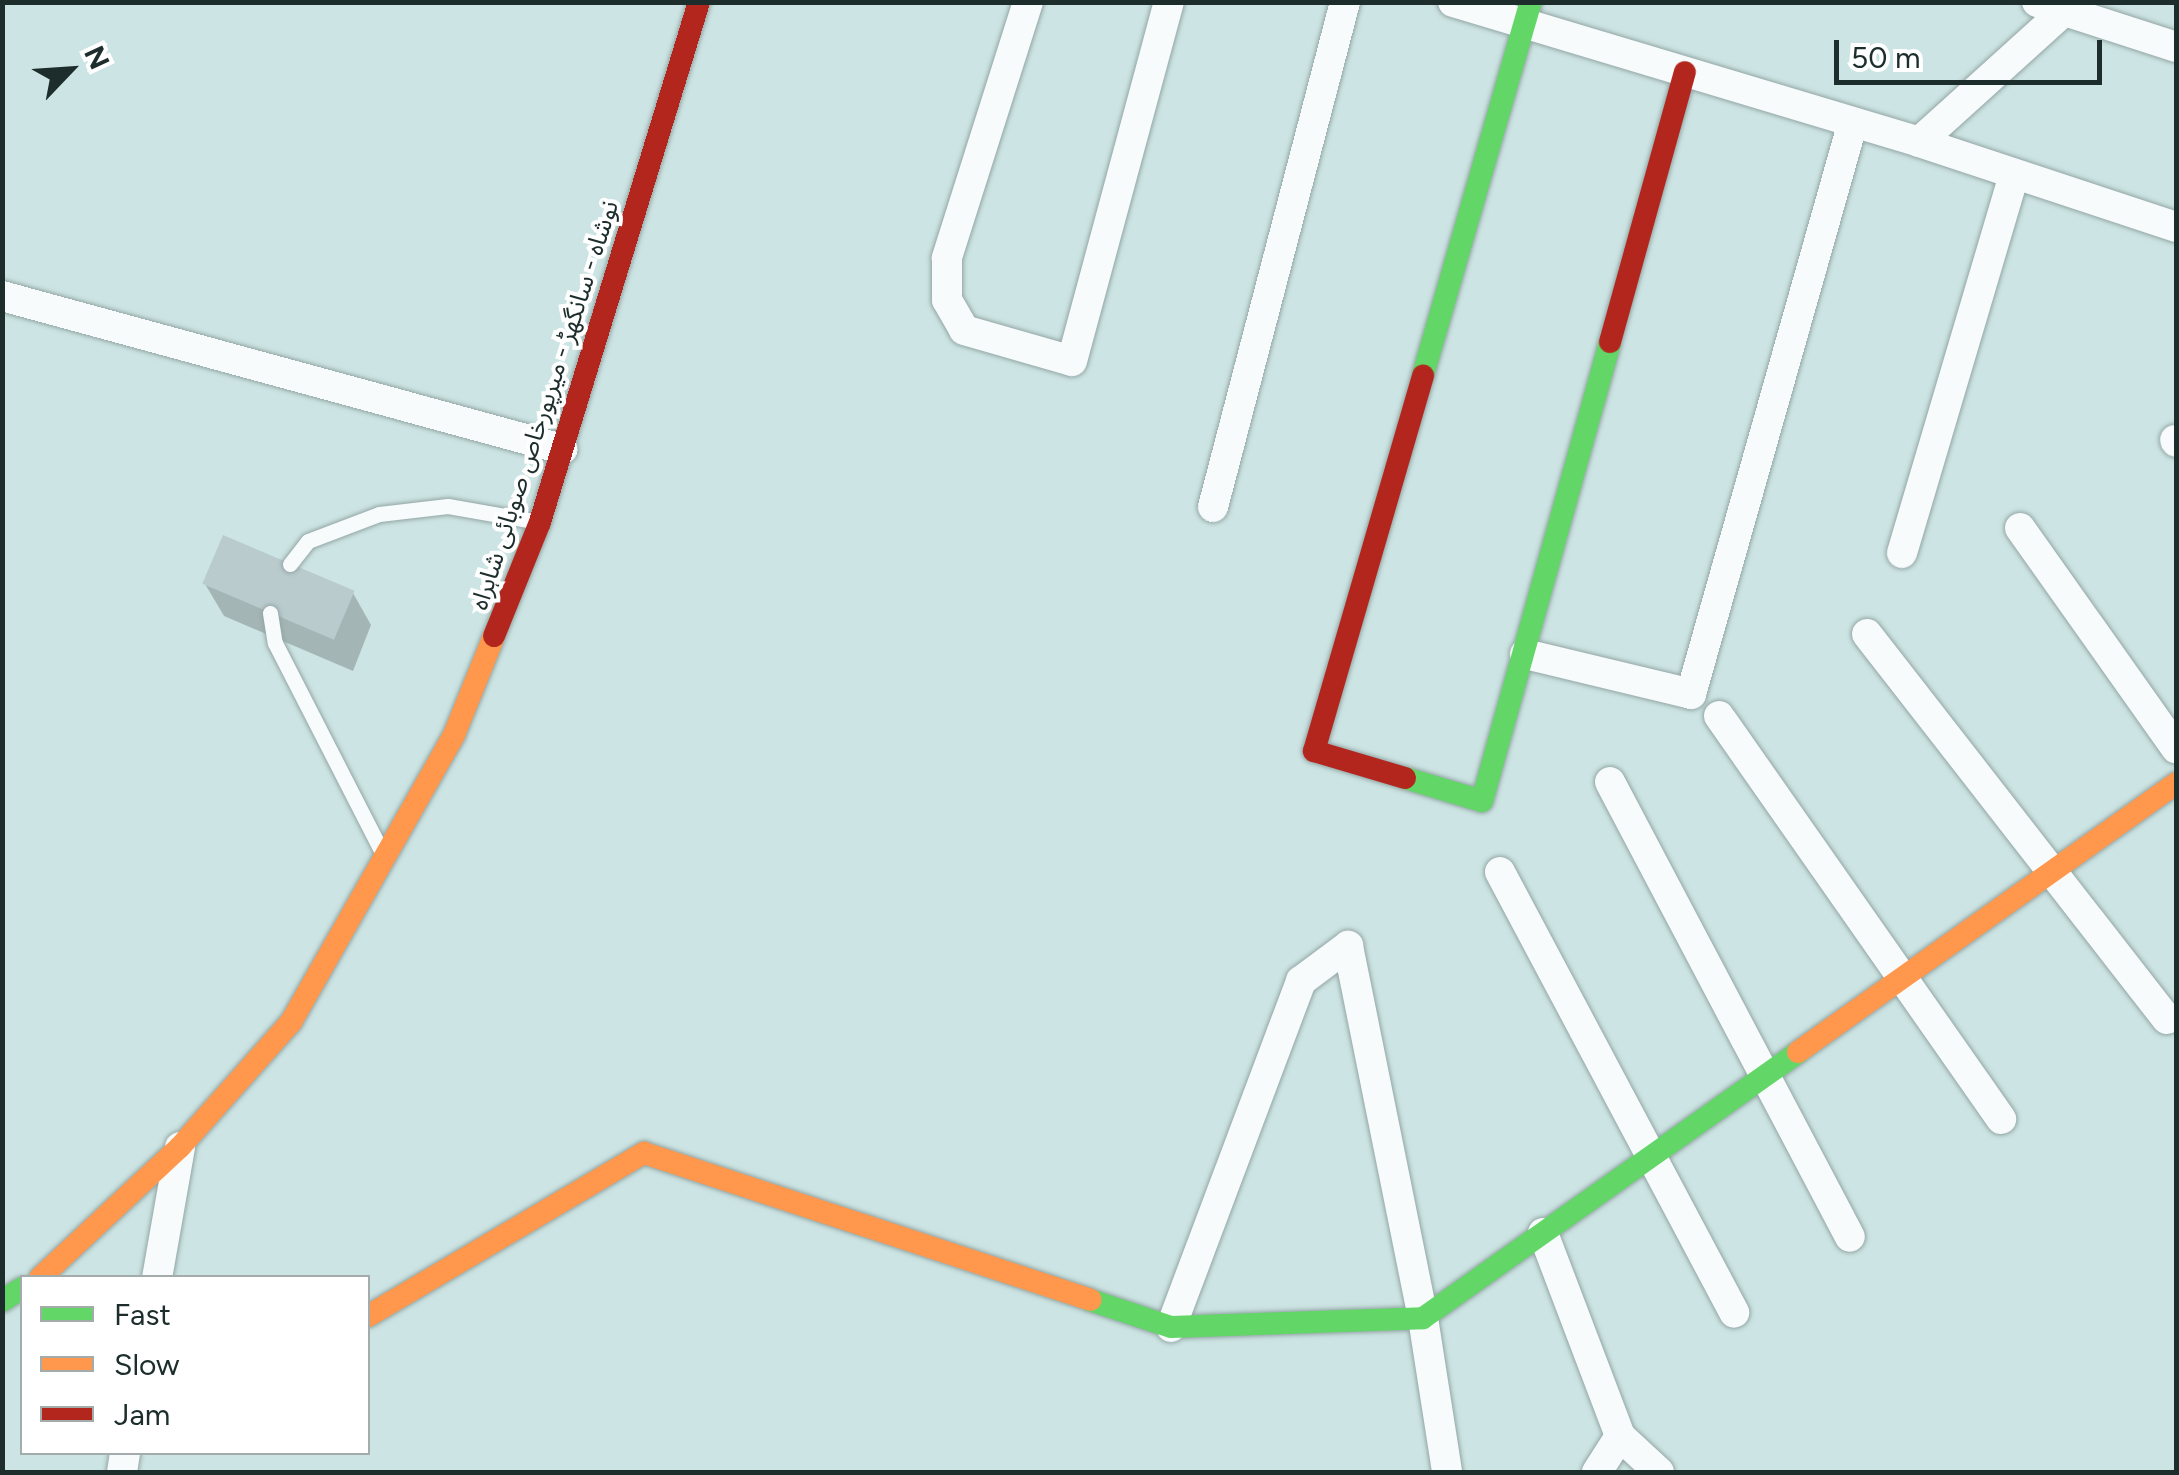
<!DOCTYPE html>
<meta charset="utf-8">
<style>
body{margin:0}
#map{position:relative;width:2179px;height:1475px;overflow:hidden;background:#cce4e3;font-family:Figtree,"Noto Sans Arabic",sans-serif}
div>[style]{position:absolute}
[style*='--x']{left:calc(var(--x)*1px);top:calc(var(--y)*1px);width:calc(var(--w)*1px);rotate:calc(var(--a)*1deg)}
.shadow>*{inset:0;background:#0003}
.building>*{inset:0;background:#bacbce;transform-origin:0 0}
.roads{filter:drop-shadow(0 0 2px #93a6a5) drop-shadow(0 0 2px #93a6a5)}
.lane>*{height:15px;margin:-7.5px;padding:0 7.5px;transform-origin:7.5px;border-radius:7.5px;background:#f7fbfb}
.street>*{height:30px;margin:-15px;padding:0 15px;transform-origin:15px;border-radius:15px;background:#f7fbfb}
.fast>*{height:22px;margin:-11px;padding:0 11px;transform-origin:11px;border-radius:11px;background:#63d668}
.slow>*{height:22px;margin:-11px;padding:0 11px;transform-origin:11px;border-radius:11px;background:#ff974d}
.jam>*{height:22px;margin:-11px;padding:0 11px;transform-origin:11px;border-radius:11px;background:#b3261e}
span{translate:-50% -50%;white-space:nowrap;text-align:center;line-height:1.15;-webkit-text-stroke:8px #fff;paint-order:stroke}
.street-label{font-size:25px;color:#1c2d2c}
.frame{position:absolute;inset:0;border:5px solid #1c2d2c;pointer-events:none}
.legend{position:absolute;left:20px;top:1275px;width:350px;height:180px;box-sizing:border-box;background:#fff;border:2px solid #a4abab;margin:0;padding:12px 18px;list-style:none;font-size:30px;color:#1c2d2c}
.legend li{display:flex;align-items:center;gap:20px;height:50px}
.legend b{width:50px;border:2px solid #a4abab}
.north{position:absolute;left:20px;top:20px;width:100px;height:100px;-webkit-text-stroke:8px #fff;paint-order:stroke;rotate:65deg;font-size:28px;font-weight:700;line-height:40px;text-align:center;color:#1c2d2c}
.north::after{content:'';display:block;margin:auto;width:35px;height:45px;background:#1c2d2c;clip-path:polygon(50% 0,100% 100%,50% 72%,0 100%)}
.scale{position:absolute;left:1834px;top:40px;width:268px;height:45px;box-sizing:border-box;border:5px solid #1c2d2c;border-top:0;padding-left:12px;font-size:30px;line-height:35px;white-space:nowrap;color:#1c2d2c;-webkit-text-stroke:8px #fff;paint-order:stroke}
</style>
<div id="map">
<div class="shadow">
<div style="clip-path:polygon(205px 584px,353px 593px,371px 625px,353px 671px,224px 616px)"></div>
</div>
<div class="building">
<div style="left:223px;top:535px;width:143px;height:53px;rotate:23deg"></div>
</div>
<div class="roads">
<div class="lane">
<div style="--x:290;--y:564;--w:29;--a:-52"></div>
<div style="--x:308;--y:541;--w:76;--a:-20.8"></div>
<div style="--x:379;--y:514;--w:69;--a:-6.6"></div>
<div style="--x:448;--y:506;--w:86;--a:10"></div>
<div style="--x:270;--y:613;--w:30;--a:81"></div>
<div style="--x:275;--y:643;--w:230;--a:62.9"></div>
</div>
<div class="street">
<div style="--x:1028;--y:2;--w:269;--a:107.6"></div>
<div style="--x:947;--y:258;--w:42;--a:90"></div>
<div style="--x:947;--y:300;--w:34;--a:60"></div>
<div style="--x:964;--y:330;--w:112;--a:16"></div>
<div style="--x:1072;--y:361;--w:372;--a:-74.9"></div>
<div style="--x:1453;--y:2;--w:487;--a:16.7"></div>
<div style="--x:1919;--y:142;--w:209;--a:-42.1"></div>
<div style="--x:2037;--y:2;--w:146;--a:17.9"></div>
<div style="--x:1919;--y:142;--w:271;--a:18.3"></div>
<div style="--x:2;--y:296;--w:581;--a:15.28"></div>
<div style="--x:2175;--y:440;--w:2;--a:63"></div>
<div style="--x:1213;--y:507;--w:522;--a:-75.35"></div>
<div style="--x:2020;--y:528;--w:270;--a:54.7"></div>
<div style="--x:1902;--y:553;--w:395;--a:-73.5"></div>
<div style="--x:1867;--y:634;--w:488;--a:52.1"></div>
<div style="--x:1525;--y:654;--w:171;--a:13.5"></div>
<div style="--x:1691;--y:694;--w:594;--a:-74.19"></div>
<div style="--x:1719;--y:716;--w:492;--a:55"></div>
<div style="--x:1610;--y:782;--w:514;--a:62.19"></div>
<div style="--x:1500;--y:872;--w:499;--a:62"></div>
<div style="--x:1543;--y:1233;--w:217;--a:69.2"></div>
<div style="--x:1620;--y:1436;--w:53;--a:42.7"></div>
<div style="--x:157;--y:1278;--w:133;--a:-80"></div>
<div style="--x:1171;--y:1327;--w:370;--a:-69.4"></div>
<div style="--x:1301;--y:981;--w:59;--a:-36.7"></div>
<div style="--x:1348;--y:946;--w:379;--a:78.6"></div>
<div style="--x:1423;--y:1318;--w:156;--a:81.1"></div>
<div style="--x:122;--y:1472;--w:20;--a:-81"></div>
<div style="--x:1597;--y:1472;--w:43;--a:-57.4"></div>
</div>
<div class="fast">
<div style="--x:1423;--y:375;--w:388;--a:-73.9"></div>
<div style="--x:1405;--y:778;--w:80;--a:16.6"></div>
<div style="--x:1482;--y:801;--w:477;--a:-74.4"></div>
<div style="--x:1090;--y:1300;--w:85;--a:18.4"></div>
<div style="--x:1171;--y:1327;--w:252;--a:-2"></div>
<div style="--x:1423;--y:1318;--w:460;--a:-35.3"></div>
<div style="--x:2;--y:1301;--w:24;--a:-33"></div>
</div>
<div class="slow">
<div style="--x:1798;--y:1052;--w:464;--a:-35.4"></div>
<div style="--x:40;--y:1278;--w:192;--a:-43.1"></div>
<div style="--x:180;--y:1147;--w:167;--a:-48.4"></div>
<div style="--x:291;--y:1022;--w:330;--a:-60.4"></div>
<div style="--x:454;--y:735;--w:107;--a:-68"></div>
<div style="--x:368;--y:1316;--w:321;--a:-30.6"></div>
<div style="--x:644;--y:1153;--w:470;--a:18.2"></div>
</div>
<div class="jam">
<div style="--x:1610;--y:342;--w:280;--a:-74.5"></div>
<div style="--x:494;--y:636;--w:123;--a:-68"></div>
<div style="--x:540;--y:522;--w:544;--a:-73"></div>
<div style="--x:1405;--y:778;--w:95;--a:-163.5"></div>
<div style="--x:1314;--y:751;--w:391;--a:-73.8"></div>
</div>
</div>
<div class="street-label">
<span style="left:544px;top:405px;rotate:-72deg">نوشاہ - سانگھڑ - میرپورخاص صوبائی شاہراہ</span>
</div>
<div class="frame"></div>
<ul class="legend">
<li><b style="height:12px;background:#63d668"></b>Fast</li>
<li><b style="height:12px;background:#ff974d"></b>Slow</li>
<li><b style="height:12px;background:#b3261e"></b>Jam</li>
</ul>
<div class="north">N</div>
<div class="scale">50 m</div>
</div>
